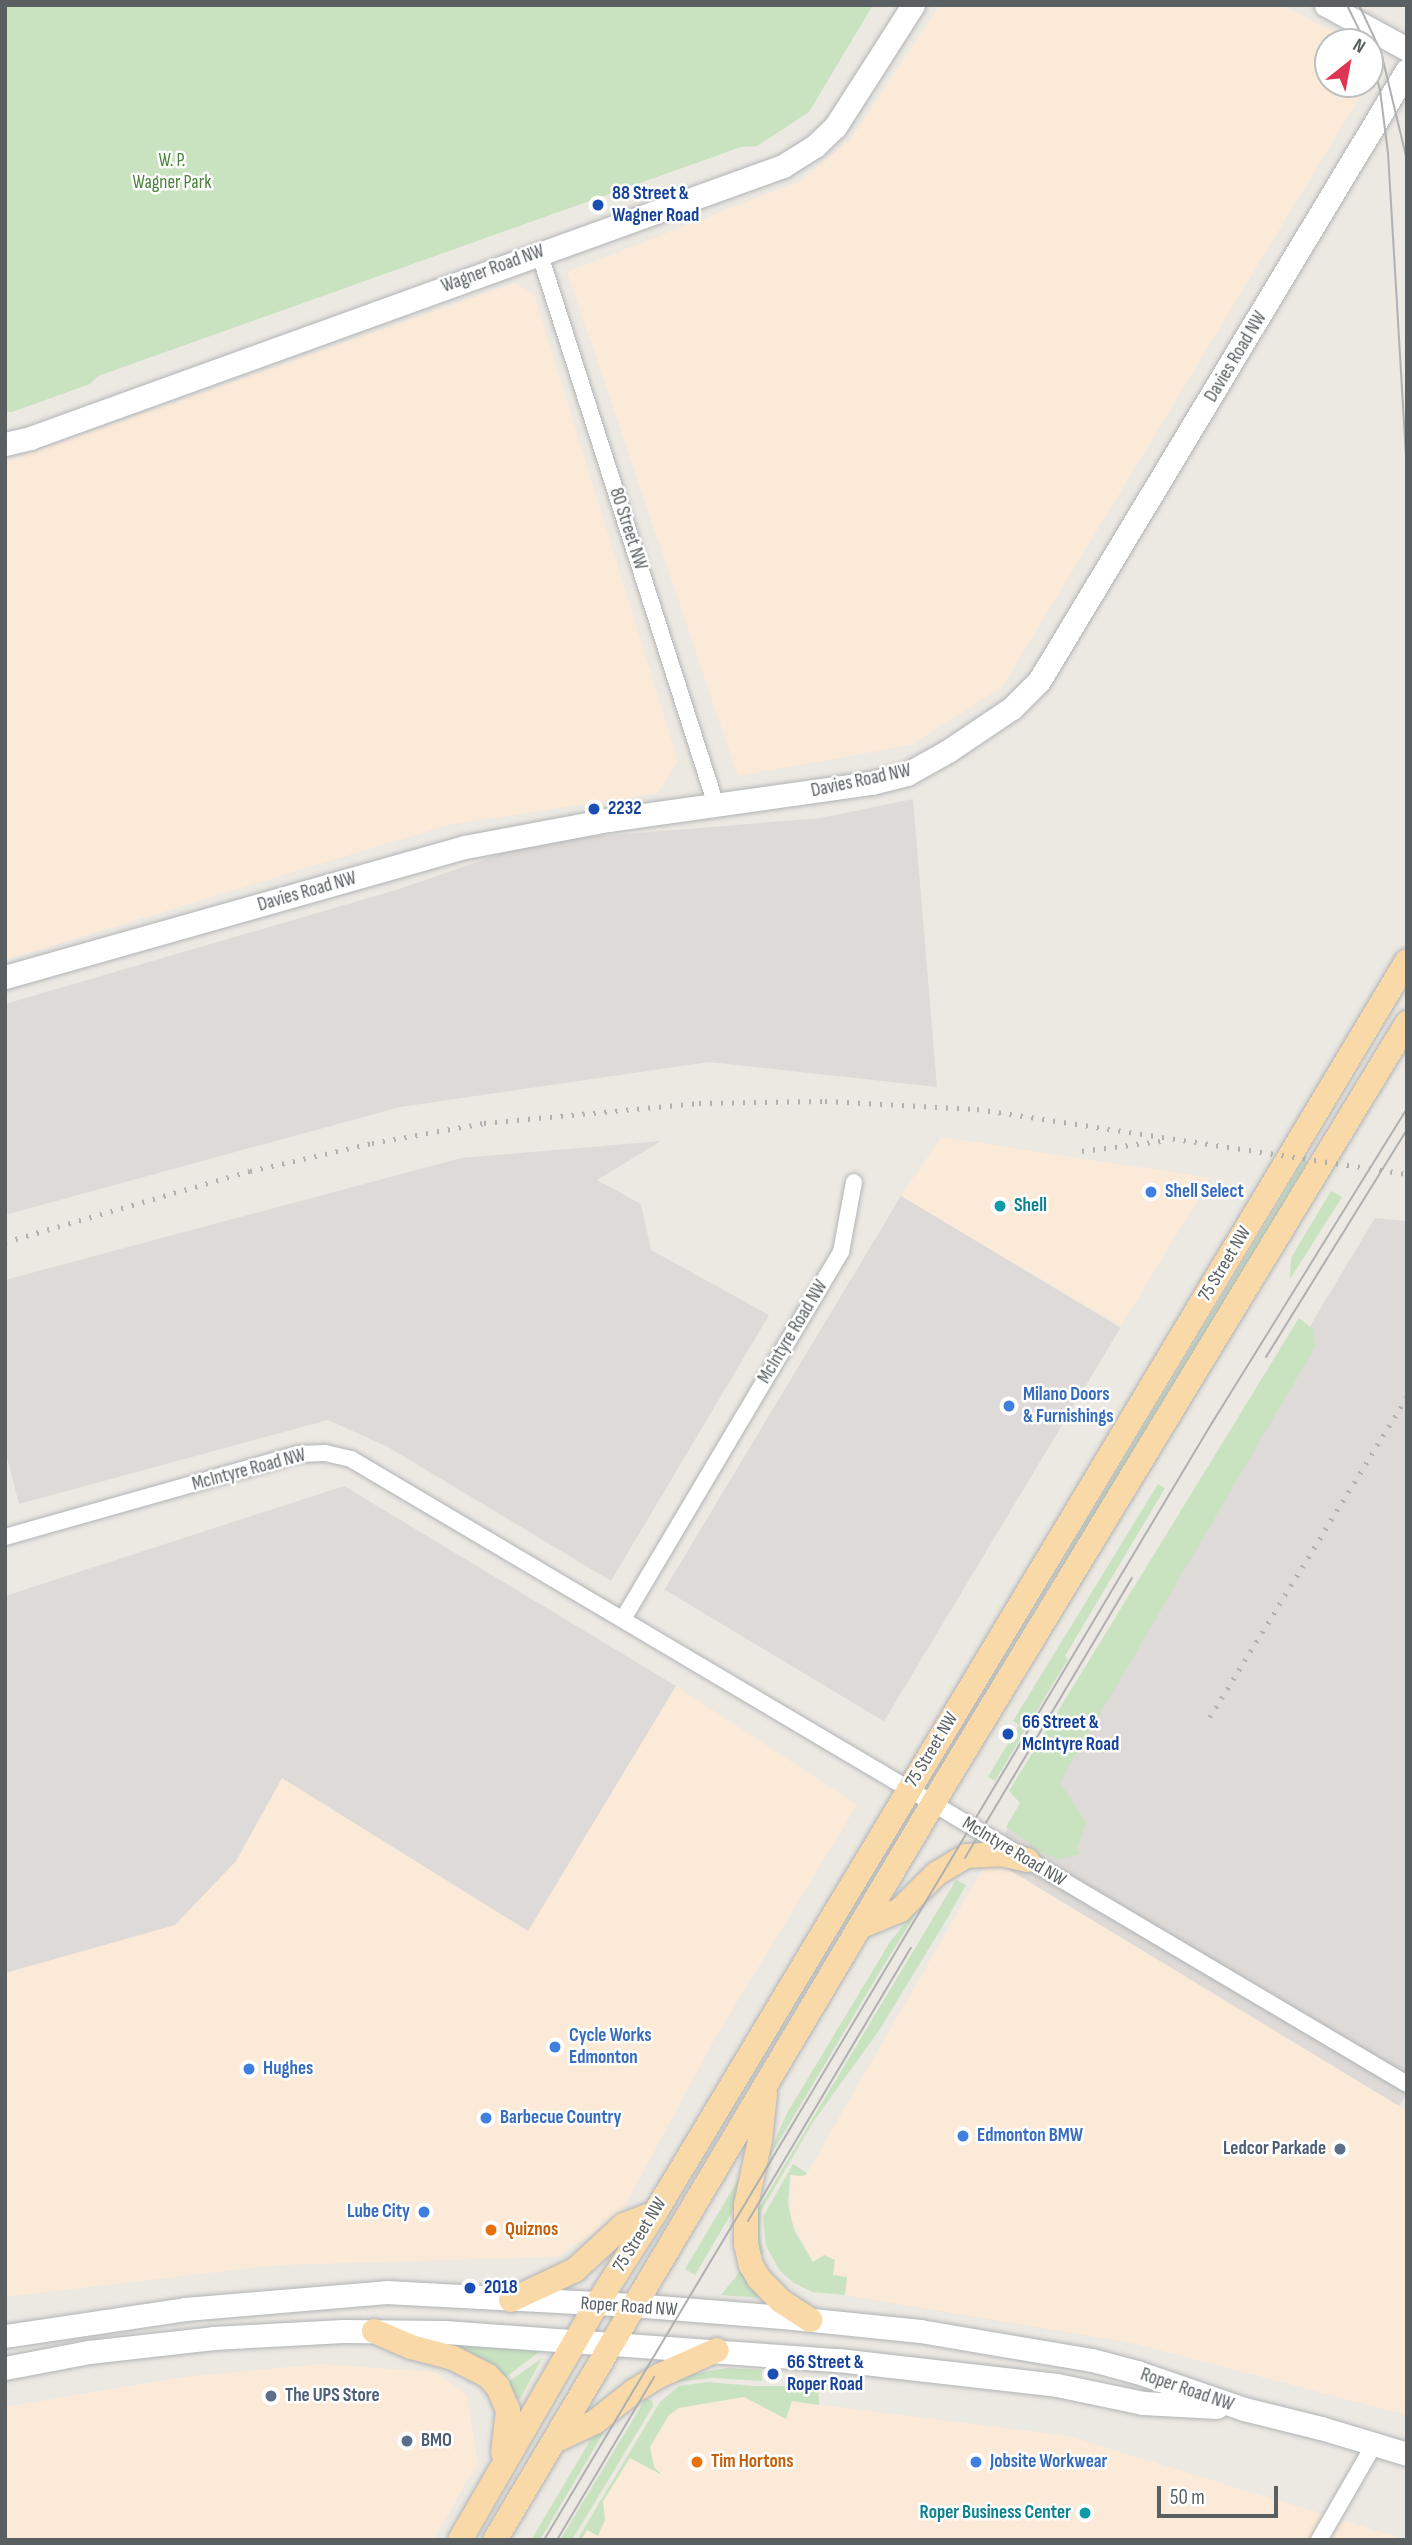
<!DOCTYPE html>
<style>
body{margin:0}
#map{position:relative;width:1412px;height:2545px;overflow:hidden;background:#ece8e2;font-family:"Sofia Sans Condensed",sans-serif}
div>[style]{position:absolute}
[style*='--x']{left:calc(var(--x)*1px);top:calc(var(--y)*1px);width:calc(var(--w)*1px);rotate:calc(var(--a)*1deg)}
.commercial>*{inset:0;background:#fcead8}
.industrial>*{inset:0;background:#dedad7;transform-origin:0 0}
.green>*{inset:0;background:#c9e3c0}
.roads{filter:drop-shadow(0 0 2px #b0b4b7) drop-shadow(0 0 2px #b0b4b7)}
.street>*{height:16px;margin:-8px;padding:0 8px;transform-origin:8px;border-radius:8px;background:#fff}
.secondary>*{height:23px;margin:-11.5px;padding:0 11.5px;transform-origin:11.5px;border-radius:11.5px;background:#fff}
.primary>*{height:24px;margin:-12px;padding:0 12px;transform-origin:12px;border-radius:12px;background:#fad9a9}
.tram>*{height:2px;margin:-1px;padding:0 1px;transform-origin:1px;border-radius:1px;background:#afb0b0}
.rail>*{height:5px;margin-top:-2.5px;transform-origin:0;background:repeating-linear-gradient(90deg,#afb0b0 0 2px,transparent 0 11px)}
.dots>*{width:19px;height:19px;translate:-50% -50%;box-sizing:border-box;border:4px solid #fff;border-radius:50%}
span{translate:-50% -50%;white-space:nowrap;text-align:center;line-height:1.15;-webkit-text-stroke:5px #fff;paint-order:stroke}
.park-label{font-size:19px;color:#488239}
.transit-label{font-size:19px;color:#164399;font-weight:700}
.left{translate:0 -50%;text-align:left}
.street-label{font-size:19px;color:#5a6062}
.shop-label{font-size:19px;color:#366cbe;font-weight:700}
.right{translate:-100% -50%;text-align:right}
.culture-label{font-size:19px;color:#0d838f;font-weight:700}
.service-label{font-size:19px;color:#4e5e75;font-weight:700}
.food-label{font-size:19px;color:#c56008;font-weight:700}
.frame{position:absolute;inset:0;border:7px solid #5a6062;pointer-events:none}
.north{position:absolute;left:1314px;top:28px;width:70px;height:70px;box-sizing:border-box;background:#fff;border:2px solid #bdbfc0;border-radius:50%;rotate:31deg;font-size:19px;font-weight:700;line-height:28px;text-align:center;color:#5a6062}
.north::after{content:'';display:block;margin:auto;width:24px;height:32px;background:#df3553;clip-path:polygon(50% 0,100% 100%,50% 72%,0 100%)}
.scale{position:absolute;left:1157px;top:2486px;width:121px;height:32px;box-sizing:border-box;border:4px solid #5a6062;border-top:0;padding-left:9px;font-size:21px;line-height:24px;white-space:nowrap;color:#5a6062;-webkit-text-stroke:5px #fff;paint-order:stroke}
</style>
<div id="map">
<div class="commercial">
<div style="clip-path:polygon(940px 5px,1282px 5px,1353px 42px,1328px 42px,1328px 84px,1358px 84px,1359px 98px,1002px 687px,911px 745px,738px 776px,567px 272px,800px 181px,850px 140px)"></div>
<div style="clip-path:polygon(514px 283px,534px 294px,678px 761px,658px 793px,448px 825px,5px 960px,5px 462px)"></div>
<div style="clip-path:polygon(941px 1137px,1211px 1178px,1121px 1326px,901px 1196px)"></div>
<div style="clip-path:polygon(676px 1686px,857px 1805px,714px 2040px,620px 2215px,557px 2257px,278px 2265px,5px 2297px,5px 1973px,175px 1925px,236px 1861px,282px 1778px,528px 1931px)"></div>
<div style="clip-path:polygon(989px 1858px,1407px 2110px,1407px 2415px,1132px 2343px,845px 2295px,847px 2278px,832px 2275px,813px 2263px,790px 2217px,791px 2175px,806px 2175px)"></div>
<div style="clip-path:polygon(321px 2364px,436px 2372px,467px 2395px,478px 2463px,433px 2540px,5px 2540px,5px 2407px,184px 2377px)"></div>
<div style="clip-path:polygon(741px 2395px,1068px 2436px,1407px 2540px,580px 2540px,637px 2446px,671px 2408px)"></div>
</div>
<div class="industrial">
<div style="clip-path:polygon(913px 799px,937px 1087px,709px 1062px,400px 1107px,5px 1215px,5px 1004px,396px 890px,538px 841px,821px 818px)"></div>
<div style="clip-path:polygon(661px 1141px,597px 1180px,641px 1204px,651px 1250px,769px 1315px,611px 1581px,388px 1447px,328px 1420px,19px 1504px,5px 1450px,5px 1280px,461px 1158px)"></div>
<div style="left:901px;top:1196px;width:256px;height:459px;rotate:31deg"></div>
<div style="clip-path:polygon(1375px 1218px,1407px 1221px,1407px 2093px,1399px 2106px,990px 1858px)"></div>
<div style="clip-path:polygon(344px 1486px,676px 1686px,528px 1931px,282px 1778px,236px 1861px,175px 1925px,5px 1973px,5px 1596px)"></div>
</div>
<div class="green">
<div style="clip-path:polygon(5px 5px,873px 5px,809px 112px,757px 146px,741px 147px,98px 376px,90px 384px,12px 412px,5px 412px)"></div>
<div style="clip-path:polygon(1303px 1161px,1311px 1163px,1037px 1612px,1075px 1541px)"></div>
<div style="clip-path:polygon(1331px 1191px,1342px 1197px,1290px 1279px,1291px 1258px)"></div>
<div style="clip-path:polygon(1299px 1318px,1314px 1330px,1315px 1347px,1060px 1782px,1086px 1822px,1077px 1850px,1081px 1854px,1060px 1859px,1043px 1853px,1006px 1827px,1020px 1803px,1009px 1791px)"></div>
<div style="clip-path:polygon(1158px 1484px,1165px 1488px,1065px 1656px,1068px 1659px,995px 1781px,988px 1777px,1019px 1725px,1013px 1721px)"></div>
<div style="clip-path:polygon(956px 1880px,966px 1885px,948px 1917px,880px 2029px,813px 2122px,761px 2211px,760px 2236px,764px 2252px,761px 2254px,754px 2216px)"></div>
<div style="clip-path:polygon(925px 1899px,876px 1978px,763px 2168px,787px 2113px,890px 1942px)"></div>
<div style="clip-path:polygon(793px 2164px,807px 2173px,804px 2176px,790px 2175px,788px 2204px,794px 2230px,813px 2262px,824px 2255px,835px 2260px,833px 2275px,847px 2277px,845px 2295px,812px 2292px,794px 2283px,780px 2271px,766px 2246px,763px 2217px)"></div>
<div style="clip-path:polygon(741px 2175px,738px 2202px,695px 2275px,685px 2269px)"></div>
<div style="clip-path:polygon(742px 2269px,761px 2298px,721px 2295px)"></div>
<div style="clip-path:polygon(443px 2345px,538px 2351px,539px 2352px,502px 2380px)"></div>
<div style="clip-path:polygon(542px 2358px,520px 2399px,518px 2399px,507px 2383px)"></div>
<div style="clip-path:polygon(726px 2368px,762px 2370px,762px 2381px,712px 2378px,677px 2382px,677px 2377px)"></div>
<div style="clip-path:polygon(708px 2382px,753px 2386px,818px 2386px,819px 2405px,792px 2401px,786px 2419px,744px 2397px,679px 2408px,669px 2415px,650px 2447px,654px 2467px,662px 2475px,630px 2458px,603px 2501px,605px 2520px,598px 2536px,587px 2530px,581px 2540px,577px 2540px,660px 2402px,679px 2386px)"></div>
<div style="clip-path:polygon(646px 2398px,652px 2401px,653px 2406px,572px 2540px,560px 2540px)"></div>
<div style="clip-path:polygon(614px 2415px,540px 2540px,531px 2540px,591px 2439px)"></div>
</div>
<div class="roads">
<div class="street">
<div style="--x:539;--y:252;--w:581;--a:72.25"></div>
<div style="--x:5;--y:1537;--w:305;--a:-15.8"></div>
<div style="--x:298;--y:1454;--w:27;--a:-2"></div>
<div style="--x:325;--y:1453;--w:27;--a:13"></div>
<div style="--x:351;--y:1459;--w:1227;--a:30.62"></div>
<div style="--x:623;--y:1619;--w:427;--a:-59.3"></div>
<div style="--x:841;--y:1252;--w:71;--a:-79.5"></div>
<div style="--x:1319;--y:2540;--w:112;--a:-60"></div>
</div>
<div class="secondary">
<div style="--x:1326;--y:5;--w:92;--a:28.5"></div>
<div style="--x:5;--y:444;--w:26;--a:-13"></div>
<div style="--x:30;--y:438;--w:801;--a:-19.86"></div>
<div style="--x:783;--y:166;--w:38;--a:-32"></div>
<div style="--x:815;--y:146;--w:28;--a:-44"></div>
<div style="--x:835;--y:127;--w:145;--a:-57.4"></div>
<div style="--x:5;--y:977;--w:478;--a:-15.8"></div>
<div style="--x:465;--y:847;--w:146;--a:-10.7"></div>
<div style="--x:608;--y:820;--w:266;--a:-8"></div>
<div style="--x:871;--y:783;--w:37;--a:-14"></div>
<div style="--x:907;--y:774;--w:47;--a:-29.3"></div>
<div style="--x:948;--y:751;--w:77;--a:-33.9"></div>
<div style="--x:1012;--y:708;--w:38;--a:-45"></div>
<div style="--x:1039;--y:681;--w:713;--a:-58.94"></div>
<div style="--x:5;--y:2336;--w:182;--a:-8.5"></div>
<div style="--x:185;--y:2309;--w:202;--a:-4.8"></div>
<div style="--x:386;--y:2292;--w:247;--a:3"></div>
<div style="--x:633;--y:2305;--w:150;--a:4.6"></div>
<div style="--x:783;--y:2317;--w:138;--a:5.8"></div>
<div style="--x:920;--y:2331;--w:174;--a:9.6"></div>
<div style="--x:1092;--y:2360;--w:47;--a:14.9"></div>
<div style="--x:1137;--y:2372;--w:113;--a:19.1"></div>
<div style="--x:1244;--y:2409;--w:79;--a:13.9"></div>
<div style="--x:1321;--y:2428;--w:90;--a:16.8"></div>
<div style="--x:5;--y:2368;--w:86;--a:-10.8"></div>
<div style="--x:89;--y:2352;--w:125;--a:-6.4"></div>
<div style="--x:213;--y:2338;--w:130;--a:-3.1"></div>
<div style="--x:343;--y:2331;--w:102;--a:0.6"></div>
<div style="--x:445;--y:2332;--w:394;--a:4.1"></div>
<div style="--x:838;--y:2360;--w:220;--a:6.5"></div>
<div style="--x:1057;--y:2385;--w:88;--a:11.8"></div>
<div style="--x:1143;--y:2403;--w:74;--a:3.1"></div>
</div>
<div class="primary">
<div style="--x:862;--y:1926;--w:41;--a:-22.8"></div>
<div style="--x:900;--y:1910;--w:51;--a:-45"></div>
<div style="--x:936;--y:1874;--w:35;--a:-31"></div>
<div style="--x:966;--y:1856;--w:35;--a:-3"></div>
<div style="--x:1001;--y:1854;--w:27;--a:13"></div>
<div style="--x:765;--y:2094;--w:46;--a:96.2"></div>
<div style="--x:760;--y:2140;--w:66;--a:102.2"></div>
<div style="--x:746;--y:2205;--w:39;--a:90"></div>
<div style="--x:746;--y:2244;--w:22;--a:77"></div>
<div style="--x:751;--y:2265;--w:16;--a:60"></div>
<div style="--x:759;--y:2279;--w:31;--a:45"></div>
<div style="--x:781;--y:2301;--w:35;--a:33"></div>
<div style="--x:511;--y:2300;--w:71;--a:-25.1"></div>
<div style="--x:575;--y:2270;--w:67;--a:-42.6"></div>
<div style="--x:624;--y:2225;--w:33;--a:-21"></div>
<div style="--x:374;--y:2331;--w:40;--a:23.4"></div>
<div style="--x:411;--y:2347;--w:43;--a:14.7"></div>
<div style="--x:453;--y:2358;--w:39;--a:27"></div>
<div style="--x:488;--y:2376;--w:15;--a:48"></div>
<div style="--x:498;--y:2387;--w:25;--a:67"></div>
<div style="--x:508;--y:2410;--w:43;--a:96.6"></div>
<div style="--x:554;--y:2441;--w:45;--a:-24.9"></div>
<div style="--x:595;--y:2422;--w:50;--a:-38.5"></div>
<div style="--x:634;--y:2391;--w:31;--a:-31"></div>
<div style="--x:661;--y:2375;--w:61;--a:-24.1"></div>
<div style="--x:460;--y:2540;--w:273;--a:-59.9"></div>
<div style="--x:597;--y:2304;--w:108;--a:-57.5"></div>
<div style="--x:655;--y:2213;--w:1460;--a:-59.01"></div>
<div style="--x:495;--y:2540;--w:884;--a:-59.26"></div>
<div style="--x:947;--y:1780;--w:886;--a:-58.71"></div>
</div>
</div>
<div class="tram">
<div style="--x:1347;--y:5;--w:41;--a:64.1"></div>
<div style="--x:1359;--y:5;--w:52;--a:64.9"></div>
<div style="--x:1381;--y:52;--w:111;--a:76.5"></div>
<div style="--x:1370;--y:55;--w:36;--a:74"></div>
<div style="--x:1380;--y:90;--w:64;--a:82.8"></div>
<div style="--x:1388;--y:153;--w:324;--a:86.6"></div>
<div style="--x:1266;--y:1357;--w:267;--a:-58.2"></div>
<div style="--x:965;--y:1858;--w:326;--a:-59.2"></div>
<div style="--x:748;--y:2221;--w:318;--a:-59.2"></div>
<div style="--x:544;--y:2540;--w:1302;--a:-59.12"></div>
<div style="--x:1212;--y:1423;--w:370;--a:-58.2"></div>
<div style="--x:557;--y:2540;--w:190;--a:-59.2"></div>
</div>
<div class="rail">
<div style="--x:1082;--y:1151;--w:80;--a:-7.2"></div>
<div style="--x:5;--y:1242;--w:255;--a:-16.2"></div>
<div style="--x:250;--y:1171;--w:125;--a:-12.9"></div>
<div style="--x:372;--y:1143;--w:114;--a:-10.1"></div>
<div style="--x:484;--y:1123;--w:216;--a:-5.3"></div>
<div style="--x:699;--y:1103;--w:126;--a:-0.9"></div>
<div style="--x:825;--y:1101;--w:152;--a:3"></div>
<div style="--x:977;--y:1109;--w:435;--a:8.6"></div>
<div style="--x:1210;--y:1717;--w:376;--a:-58.4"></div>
</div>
<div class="dots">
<div style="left:598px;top:205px;background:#1a4fb4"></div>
<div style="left:594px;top:809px;background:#1a4fb4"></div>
<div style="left:1151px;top:1192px;background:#3f7fe0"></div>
<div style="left:1000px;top:1206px;background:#0f9aa8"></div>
<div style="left:1009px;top:1406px;background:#3f7fe0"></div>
<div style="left:1008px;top:1734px;background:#1a4fb4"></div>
<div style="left:555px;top:2047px;background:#3f7fe0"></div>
<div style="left:249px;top:2069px;background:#3f7fe0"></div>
<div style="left:486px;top:2118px;background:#3f7fe0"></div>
<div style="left:963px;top:2136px;background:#3f7fe0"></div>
<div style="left:1340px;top:2149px;background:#5c6f8a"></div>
<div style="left:424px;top:2212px;background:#3f7fe0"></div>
<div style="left:491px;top:2230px;background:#e8710a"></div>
<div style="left:470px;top:2288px;background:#1a4fb4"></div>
<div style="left:773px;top:2374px;background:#1a4fb4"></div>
<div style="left:271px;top:2396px;background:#5c6f8a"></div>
<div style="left:407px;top:2441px;background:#5c6f8a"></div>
<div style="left:697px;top:2462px;background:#e8710a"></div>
<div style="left:976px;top:2462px;background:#3f7fe0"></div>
<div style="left:1085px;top:2513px;background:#0f9aa8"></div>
</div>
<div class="park-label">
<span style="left:172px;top:172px">W. P.<br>Wagner Park</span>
</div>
<div class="transit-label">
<span class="left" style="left:612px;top:205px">88 Street &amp;<br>Wagner Road</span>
<span class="left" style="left:608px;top:809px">2232</span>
<span class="left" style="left:1022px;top:1734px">66 Street &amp;<br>McIntyre Road</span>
<span class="left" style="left:484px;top:2288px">2018</span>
<span class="left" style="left:787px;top:2374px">66 Street &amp;<br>Roper Road</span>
</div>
<div class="street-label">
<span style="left:493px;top:269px;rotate:-20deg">Wagner Road NW</span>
<span style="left:1236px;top:357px;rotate:-59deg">Davies Road NW</span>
<span style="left:628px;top:529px;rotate:72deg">80 Street NW</span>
<span style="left:861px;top:781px;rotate:-12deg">Davies Road NW</span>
<span style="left:307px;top:892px;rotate:-16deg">Davies Road NW</span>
<span style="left:1225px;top:1264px;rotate:-59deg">75 Street NW</span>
<span style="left:793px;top:1332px;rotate:-59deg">McIntyre Road NW</span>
<span style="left:249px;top:1470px;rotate:-15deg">McIntyre Road NW</span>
<span style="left:932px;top:1750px;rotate:-59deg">75 Street NW</span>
<span style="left:1014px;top:1852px;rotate:31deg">McIntyre Road NW</span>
<span style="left:640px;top:2235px;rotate:-58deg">75 Street NW</span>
<span style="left:629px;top:2307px;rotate:4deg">Roper Road NW</span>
<span style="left:1187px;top:2390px;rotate:19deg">Roper Road NW</span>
</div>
<div class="shop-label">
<span class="left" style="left:1165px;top:1192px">Shell Select</span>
<span class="left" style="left:1023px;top:1406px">Milano Doors<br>&amp; Furnishings</span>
<span class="left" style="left:569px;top:2047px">Cycle Works<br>Edmonton</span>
<span class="left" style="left:263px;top:2069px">Hughes</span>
<span class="left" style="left:500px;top:2118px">Barbecue Country</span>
<span class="left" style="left:977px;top:2136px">Edmonton BMW</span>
<span class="right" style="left:410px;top:2212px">Lube City</span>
<span class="left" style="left:990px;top:2462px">Jobsite Workwear</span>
</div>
<div class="culture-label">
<span class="left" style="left:1014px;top:1206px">Shell</span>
<span class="right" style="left:1071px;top:2513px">Roper Business Center</span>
</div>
<div class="service-label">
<span class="right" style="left:1326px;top:2149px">Ledcor Parkade</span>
<span class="left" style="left:285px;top:2396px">The UPS Store</span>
<span class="left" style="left:421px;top:2441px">BMO</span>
</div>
<div class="food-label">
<span class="left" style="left:505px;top:2230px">Quiznos</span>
<span class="left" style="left:711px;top:2462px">Tim Hortons</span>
</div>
<div class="frame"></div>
<div class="north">N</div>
<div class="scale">50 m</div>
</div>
